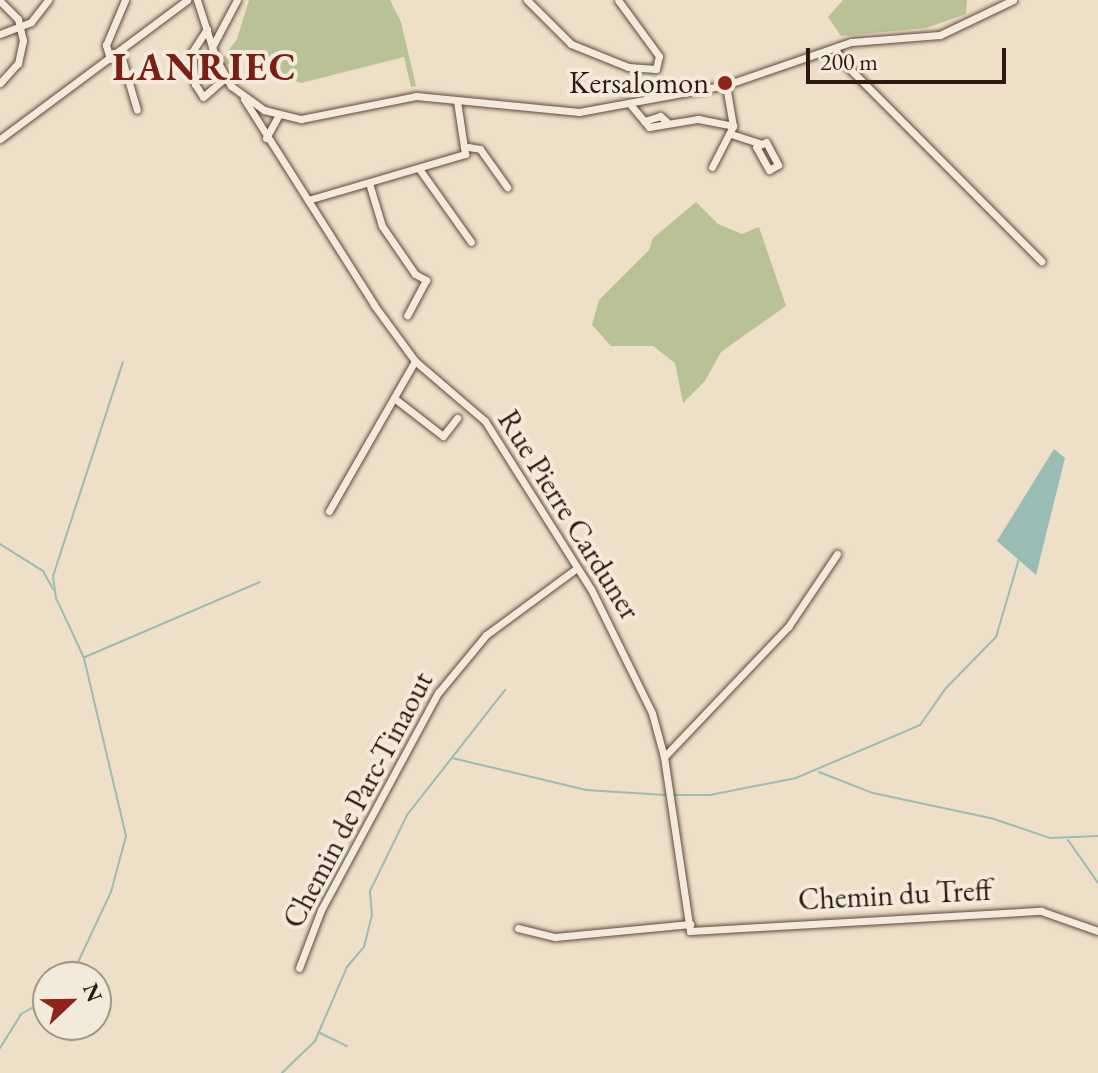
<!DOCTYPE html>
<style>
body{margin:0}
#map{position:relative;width:1098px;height:1073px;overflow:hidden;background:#eedfc8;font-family:"EB Garamond",serif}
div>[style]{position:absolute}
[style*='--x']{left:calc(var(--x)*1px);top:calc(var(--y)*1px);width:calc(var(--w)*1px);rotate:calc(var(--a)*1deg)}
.green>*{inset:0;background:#b9c296}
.water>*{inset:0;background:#99bdb4}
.stream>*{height:2px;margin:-1px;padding:0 1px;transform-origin:1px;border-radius:1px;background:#99bdb4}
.roads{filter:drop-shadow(0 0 2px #5e4a3d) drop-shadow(0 0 2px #5e4a3d)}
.minor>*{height:7px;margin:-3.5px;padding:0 3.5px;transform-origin:3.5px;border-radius:3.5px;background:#f4eadb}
.dots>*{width:22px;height:22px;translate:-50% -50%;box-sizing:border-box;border:4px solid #f4eadb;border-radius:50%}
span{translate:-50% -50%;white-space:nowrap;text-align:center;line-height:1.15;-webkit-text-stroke:8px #f4eadb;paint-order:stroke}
.poi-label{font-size:30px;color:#2e180f}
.right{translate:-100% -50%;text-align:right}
.street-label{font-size:30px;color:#2e180f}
.district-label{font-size:38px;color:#7a1f14;font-weight:700;letter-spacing:2px}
.north{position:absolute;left:32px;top:961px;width:80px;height:80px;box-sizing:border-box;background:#f4eadb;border:2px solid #a59689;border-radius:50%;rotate:68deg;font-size:22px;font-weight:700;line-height:32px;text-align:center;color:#2e180f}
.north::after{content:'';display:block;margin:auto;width:28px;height:36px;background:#8f2418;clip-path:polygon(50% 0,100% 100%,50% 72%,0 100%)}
.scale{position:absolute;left:806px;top:48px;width:200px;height:36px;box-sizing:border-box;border:4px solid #2e180f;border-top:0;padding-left:10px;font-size:24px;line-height:28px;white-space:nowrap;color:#2e180f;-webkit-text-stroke:6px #f4eadb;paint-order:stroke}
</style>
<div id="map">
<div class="green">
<div style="clip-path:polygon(249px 0,390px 0,401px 22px,416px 86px,411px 87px,404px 57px,301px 83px,259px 66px,248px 53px,223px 67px,220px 62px,237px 39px)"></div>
<div style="clip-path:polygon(843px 0,967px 0,966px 14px,926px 28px,841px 36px,828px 17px)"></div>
<div style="clip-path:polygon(696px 202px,718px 224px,742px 234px,759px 227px,786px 306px,721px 352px,705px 381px,683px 403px,675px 363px,653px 346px,611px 346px,592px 325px,599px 300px,649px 250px,653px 238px)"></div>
</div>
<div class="water">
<div style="clip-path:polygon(1054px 449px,1065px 458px,1036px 575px,997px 541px)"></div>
</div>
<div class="stream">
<div style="--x:0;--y:544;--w:51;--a:32.1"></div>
<div style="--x:43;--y:571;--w:21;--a:61"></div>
<div style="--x:85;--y:657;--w:190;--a:-23.2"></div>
<div style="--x:452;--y:758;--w:138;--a:13.4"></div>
<div style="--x:586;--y:790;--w:80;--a:3.6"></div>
<div style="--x:819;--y:772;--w:58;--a:21.3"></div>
<div style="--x:873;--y:793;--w:121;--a:12"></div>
<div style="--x:991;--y:818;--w:62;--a:18.7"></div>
<div style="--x:1050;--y:838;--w:48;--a:-2.4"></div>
<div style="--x:673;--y:795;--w:37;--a:0"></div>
<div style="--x:710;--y:795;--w:88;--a:-11.2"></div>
<div style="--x:796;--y:778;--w:135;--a:-23.1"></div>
<div style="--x:920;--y:725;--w:45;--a:-54.9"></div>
<div style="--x:946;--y:688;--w:71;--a:-45.6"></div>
<div style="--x:996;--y:637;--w:81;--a:-73.6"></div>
<div style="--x:1068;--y:840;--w:52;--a:55.1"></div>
<div style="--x:71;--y:977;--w:94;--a:-64.8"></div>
<div style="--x:111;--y:892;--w:58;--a:-75"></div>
<div style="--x:126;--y:836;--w:183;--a:-103.3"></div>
<div style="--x:84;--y:658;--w:66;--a:-115"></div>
<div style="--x:56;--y:598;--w:22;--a:-98"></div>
<div style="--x:53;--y:576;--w:225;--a:-71.9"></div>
<div style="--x:320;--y:1033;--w:30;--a:26"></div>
<div style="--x:0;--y:1048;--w:40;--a:-58"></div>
<div style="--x:21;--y:1014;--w:31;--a:-29"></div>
<div style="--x:282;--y:1073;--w:46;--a:-44.1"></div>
<div style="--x:315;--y:1041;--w:81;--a:-66.6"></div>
<div style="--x:347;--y:967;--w:26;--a:-50"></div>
<div style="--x:364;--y:947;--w:33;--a:-76"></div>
<div style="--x:372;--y:915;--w:24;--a:-95"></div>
<div style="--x:370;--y:891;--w:85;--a:-64"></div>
<div style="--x:407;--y:815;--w:159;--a:-51.9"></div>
</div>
<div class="roads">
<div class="minor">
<div style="--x:197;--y:0;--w:62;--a:72.1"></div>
<div style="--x:216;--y:59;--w:31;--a:61"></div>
<div style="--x:231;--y:86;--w:41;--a:36"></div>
<div style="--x:264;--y:110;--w:38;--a:14"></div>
<div style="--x:301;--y:119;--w:117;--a:-11.3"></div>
<div style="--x:416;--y:96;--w:164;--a:5.6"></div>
<div style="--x:579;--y:112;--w:149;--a:-10.4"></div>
<div style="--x:726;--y:85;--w:132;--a:-19"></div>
<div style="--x:851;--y:42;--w:89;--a:-4.5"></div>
<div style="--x:940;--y:35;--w:81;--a:-25.6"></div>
<div style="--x:527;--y:0;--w:62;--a:45"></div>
<div style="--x:571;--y:44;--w:61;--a:22"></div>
<div style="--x:628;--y:67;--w:28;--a:4"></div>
<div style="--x:656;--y:69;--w:13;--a:-77"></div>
<div style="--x:659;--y:56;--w:69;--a:-126.2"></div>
<div style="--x:0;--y:1;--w:25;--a:45"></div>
<div style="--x:18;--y:19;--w:22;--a:77"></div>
<div style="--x:23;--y:40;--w:24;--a:102"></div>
<div style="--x:18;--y:63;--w:27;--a:132"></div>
<div style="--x:207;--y:29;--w:27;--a:123"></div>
<div style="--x:192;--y:52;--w:32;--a:85"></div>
<div style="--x:195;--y:84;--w:15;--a:58"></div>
<div style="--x:203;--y:97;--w:29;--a:-41"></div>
<div style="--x:0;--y:34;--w:33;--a:-21"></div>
<div style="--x:31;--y:22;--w:28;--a:-52"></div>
<div style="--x:212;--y:47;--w:53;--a:-62"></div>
<div style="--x:835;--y:48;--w:13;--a:63"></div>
<div style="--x:841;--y:60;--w:284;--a:45.1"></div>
<div style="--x:120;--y:52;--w:60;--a:73.7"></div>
<div style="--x:110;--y:59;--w:15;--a:-106"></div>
<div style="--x:106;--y:45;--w:49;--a:-67.1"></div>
<div style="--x:244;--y:99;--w:244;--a:57.7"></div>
<div style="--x:374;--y:305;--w:69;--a:53.8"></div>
<div style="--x:415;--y:361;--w:92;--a:40.6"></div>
<div style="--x:485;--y:421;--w:199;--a:57.8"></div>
<div style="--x:591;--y:589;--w:138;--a:63.8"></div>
<div style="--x:652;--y:713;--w:46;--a:74.7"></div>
<div style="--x:664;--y:757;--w:176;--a:81.5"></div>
<div style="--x:690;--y:931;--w:352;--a:-3.3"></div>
<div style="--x:1041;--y:911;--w:60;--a:19.3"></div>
<div style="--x:629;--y:103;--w:31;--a:50"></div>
<div style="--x:649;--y:127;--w:50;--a:-9.3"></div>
<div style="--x:698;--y:119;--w:36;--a:11"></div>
<div style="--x:644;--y:121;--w:17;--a:-17"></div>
<div style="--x:660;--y:116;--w:8;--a:40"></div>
<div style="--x:731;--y:134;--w:32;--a:18"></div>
<div style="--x:266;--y:138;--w:25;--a:-61"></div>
<div style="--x:0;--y:139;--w:233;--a:-36.6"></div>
<div style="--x:766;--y:142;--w:26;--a:62"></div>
<div style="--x:778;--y:165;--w:10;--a:151"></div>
<div style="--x:769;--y:170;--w:26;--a:-119"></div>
<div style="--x:756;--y:147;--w:11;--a:-27"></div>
<div style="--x:468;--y:147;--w:12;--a:9"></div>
<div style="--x:480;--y:149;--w:47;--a:54.6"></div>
<div style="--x:712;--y:167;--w:46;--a:-62.9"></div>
<div style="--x:733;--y:126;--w:42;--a:-99.7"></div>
<div style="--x:420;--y:170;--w:88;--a:54.7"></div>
<div style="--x:369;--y:183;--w:45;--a:73.2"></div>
<div style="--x:382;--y:226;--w:58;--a:55.5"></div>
<div style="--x:415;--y:274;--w:13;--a:29"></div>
<div style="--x:426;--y:280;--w:40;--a:118"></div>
<div style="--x:308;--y:200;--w:164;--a:-16.3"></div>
<div style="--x:465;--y:154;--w:54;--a:-98.6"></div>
<div style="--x:394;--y:398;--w:62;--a:37.8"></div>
<div style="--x:443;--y:436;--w:23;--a:-52"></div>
<div style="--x:329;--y:511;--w:173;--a:-60.2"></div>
<div style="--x:664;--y:757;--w:180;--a:-46.4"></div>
<div style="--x:788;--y:627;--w:88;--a:-56.1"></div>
<div style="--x:518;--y:928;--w:38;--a:14"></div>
<div style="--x:555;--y:937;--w:136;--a:-5.5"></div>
<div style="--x:299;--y:968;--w:62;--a:-69.2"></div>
<div style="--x:321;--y:910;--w:247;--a:-61.7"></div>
<div style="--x:438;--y:693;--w:75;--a:-50.4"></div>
<div style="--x:486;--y:635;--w:113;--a:-36.4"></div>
</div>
</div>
<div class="dots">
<div style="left:725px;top:83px;background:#8f2418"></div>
</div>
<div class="poi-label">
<span class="right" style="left:709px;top:83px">Kersalomon</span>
</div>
<div class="street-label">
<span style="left:569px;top:515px;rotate:58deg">Rue Pierre Carduner</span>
<span style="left:358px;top:800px;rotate:-62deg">Chemin de Parc-Tinaout</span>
<span style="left:895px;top:895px;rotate:-3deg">Chemin du Treff</span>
</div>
<div class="district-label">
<span style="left:205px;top:67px">LANRIEC</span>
</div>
<div class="north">N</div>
<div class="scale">200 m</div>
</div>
